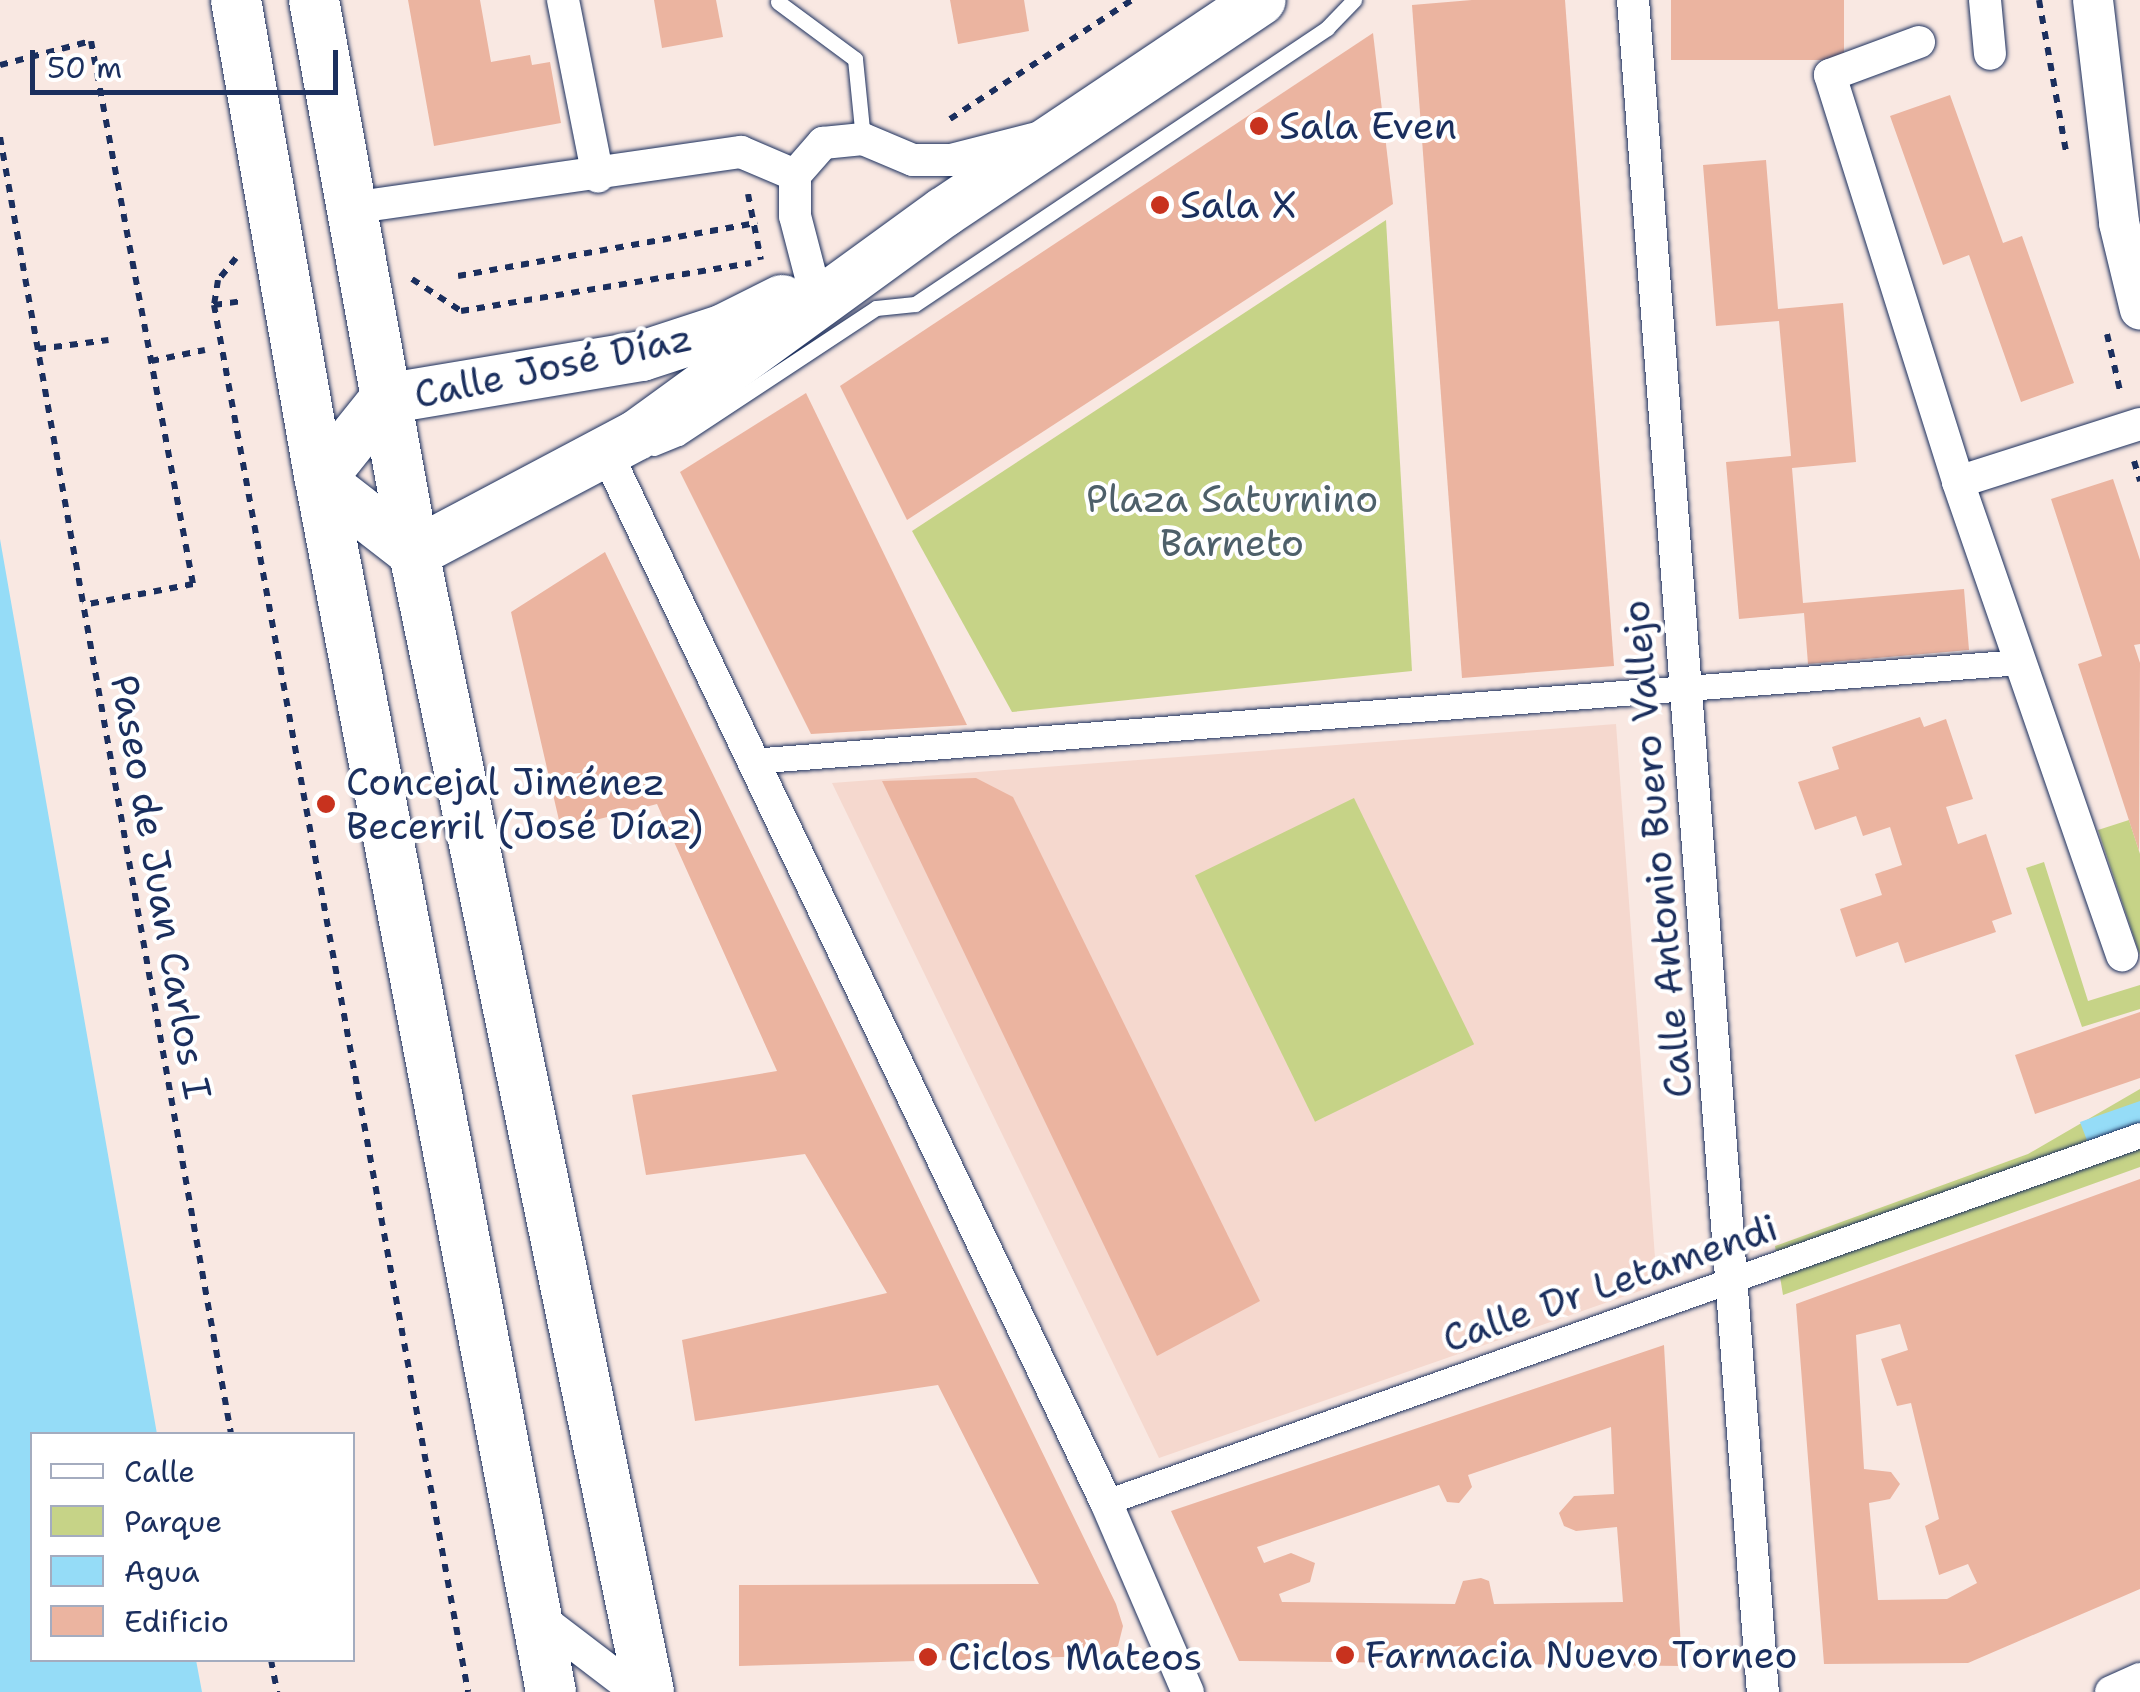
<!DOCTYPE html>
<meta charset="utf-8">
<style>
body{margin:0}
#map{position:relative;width:2140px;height:1692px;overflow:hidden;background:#f9e8e2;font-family:"Shantell Sans",sans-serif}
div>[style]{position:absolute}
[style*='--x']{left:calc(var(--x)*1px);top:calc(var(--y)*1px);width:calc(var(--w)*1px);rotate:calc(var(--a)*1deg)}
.built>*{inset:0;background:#f5d8ce}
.green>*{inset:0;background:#c6d387;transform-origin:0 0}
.water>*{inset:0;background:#95dcf7}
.building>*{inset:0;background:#ebb4a0;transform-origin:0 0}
.path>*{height:6px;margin-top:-3px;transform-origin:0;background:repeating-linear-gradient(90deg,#1b2f5e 0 8px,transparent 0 16px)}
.roads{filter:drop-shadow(0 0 2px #1b2f5e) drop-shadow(0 0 2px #1b2f5e)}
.service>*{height:15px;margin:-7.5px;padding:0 7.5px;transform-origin:7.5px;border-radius:7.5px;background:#fff}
.pedestrian>*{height:25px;margin:-12.5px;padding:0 12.5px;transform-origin:12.5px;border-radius:12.5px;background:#fff}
.minor>*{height:32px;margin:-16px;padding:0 16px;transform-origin:16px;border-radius:16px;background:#fff}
.tertiary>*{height:40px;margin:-20px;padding:0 20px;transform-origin:20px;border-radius:20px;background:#fff}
.primary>*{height:50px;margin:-25px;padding:0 25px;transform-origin:25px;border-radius:25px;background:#fff}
.dots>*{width:28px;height:28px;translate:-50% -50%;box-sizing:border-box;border:5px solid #fff;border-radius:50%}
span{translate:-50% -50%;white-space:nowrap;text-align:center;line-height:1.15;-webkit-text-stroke:8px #fff;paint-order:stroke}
.poi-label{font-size:38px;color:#1b2f5e}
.left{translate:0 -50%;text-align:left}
.street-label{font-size:38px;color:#1b2f5e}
.park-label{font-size:38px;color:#4e606a}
.legend{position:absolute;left:30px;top:1432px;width:325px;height:230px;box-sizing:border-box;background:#fff;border:2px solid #a4acbf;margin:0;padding:12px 18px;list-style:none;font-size:30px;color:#1b2f5e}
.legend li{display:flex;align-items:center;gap:20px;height:50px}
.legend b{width:50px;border:2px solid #a4acbf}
.scale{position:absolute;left:30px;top:50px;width:308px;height:45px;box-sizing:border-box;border:5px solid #1b2f5e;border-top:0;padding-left:12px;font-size:30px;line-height:35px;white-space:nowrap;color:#1b2f5e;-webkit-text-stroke:8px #fff;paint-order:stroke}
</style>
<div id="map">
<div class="built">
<div style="clip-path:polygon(1616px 724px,1657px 1285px,1159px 1458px,832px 783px)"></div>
</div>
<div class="green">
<div style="clip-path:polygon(1386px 220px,1412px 671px,1012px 712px,912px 531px)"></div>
<div style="left:1354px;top:798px;width:274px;height:177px;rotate:64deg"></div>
<div style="clip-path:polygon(2129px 820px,2140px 854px,2140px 955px,2098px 830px)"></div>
<div style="clip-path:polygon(2044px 862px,2088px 1001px,2140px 985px,2140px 1009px,2082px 1027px,2026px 868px)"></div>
<div style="clip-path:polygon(2140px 1089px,2140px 1167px,1783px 1295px,1775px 1246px,2028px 1154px)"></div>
</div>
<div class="water">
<div style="clip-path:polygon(0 539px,157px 1434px,32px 1434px,32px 1660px,196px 1660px,202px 1692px,0 1692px)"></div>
<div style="clip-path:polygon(2140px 1101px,2140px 1142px,2094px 1159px,2080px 1122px)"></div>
</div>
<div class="building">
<div style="clip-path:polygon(408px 0,480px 0,491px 62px,530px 55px,532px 65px,550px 62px,561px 123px,434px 146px)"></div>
<div style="clip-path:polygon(654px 0,716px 0,723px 37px,662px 48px)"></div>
<div style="clip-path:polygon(950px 0,1024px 0,1029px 31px,958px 44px)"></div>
<div style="clip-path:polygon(1472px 0,1565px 0,1614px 666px,1462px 678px,1412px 5px)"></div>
<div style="left:1671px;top:0;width:173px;height:60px"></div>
<div style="clip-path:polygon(1373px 33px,1393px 204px,907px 520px,840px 386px)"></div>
<div style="clip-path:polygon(1950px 95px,2003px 243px,2022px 236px,2074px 383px,2021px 402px,1969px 255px,1943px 265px,1890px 116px)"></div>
<div style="clip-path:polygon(1766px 160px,1778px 309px,1843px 303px,1856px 462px,1792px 468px,1803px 603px,1964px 589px,1969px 650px,1808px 664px,1804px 613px,1739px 619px,1726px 462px,1791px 456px,1779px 321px,1716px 326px,1703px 165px)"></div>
<div style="clip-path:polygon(806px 393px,967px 725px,811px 734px,680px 472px)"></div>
<div style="clip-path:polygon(2113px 479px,2140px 560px,2140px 644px,2134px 645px,2140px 663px,2139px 851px,2078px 664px,2102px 656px,2051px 499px)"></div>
<div style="clip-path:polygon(605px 552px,1116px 1604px,1123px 1626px,1118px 1646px,1098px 1656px,739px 1666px,739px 1585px,1039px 1584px,938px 1385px,695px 1421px,682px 1340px,887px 1293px,805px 1154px,646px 1175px,632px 1095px,777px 1071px,657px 804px,561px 829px,511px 612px)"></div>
<div style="clip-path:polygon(1920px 717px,1924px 727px,1946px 719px,1973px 799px,1946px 807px,1958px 844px,1986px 834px,2012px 914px,1992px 921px,1996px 932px,1905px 963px,1898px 942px,1856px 957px,1840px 909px,1882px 895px,1875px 874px,1902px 865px,1890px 827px,1863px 836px,1856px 816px,1815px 830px,1798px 782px,1839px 769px,1832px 747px)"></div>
<div style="clip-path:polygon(976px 778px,1013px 797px,1260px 1301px,1157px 1356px,882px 781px)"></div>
<div style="clip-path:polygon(2140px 1012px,2140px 1078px,2035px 1114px,2015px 1055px)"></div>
<div style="clip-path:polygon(evenodd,2140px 1179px,2140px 1589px,1968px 1663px,1824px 1664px,1796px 1304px,2140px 1179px,1900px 1324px,1908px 1350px,1881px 1359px,1897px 1406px,1911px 1403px,1939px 1519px,1925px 1526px,1939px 1575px,1968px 1564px,1977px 1583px,1947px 1599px,1878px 1600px,1869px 1503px,1890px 1499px,1900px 1484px,1891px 1472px,1864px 1469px,1856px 1335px,1900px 1324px)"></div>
<div style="clip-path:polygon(evenodd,1664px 1345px,1682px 1666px,1239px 1661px,1171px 1511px,1664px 1345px,1611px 1427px,1614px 1494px,1574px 1496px,1559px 1513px,1564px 1526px,1576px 1531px,1617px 1527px,1623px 1602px,1494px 1604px,1489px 1581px,1481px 1578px,1463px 1581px,1455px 1604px,1282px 1602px,1279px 1594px,1310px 1582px,1315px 1563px,1291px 1553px,1264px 1563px,1257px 1547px,1439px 1485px,1447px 1502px,1459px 1503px,1472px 1487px,1468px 1475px,1611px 1427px)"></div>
</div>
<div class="path">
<div style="--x:2039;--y:0;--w:153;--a:79.9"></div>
<div style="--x:0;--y:65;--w:94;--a:-14.8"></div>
<div style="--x:91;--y:41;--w:552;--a:79.36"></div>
<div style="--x:193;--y:584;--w:112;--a:169.2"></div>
<div style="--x:950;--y:119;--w:217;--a:-33.2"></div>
<div style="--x:0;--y:137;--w:1317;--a:79.9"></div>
<div style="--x:748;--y:194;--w:67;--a:78.9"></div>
<div style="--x:236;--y:258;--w:28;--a:129"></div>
<div style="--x:218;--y:280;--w:25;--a:99"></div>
<div style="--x:214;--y:305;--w:1410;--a:79.62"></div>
<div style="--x:458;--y:276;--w:304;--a:-10.1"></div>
<div style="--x:412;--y:279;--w:59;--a:33.1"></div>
<div style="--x:461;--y:311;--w:294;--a:-9.4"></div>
<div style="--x:214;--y:305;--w:28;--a:-8"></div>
<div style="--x:2107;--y:334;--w:63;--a:77.1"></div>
<div style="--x:38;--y:349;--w:71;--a:-7.3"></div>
<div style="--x:151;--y:361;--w:55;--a:-11.5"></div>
<div style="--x:2134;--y:461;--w:21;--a:73"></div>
<div style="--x:271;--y:1660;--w:33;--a:79"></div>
</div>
<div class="roads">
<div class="service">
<div style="--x:778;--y:2;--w:96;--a:36.5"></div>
<div style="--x:855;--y:59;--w:80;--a:84.3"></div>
<div style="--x:654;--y:448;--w:27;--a:-22"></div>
<div style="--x:679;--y:438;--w:236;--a:-33.4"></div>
<div style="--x:876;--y:308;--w:39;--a:-6"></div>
<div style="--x:915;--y:304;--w:496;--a:-33.8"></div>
<div style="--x:1327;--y:28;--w:39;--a:-46"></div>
</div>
<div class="pedestrian">
<div style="--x:751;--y:761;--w:1274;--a:-4.46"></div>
<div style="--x:1106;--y:1502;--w:1097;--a:-19.54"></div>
</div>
<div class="minor">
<div style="--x:563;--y:0;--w:180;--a:78.8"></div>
<div style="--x:1633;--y:0;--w:1697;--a:85.61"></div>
<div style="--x:1985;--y:0;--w:54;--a:84.7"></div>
<div style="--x:1919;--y:42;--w:95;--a:159.7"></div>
<div style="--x:1830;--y:75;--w:427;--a:72.5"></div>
<div style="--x:1958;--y:482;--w:501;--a:70.88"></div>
<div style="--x:351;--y:208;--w:394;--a:-8.2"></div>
<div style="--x:741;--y:152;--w:59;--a:23.1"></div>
<div style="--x:813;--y:285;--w:71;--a:-104.6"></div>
<div style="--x:795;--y:216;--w:41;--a:-90"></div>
<div style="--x:795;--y:175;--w:43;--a:-48.8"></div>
<div style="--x:823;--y:143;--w:40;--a:-5.7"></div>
<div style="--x:863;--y:139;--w:54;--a:22.8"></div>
<div style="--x:913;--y:160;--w:38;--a:0"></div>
<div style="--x:951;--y:160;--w:89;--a:-14.3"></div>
<div style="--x:606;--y:452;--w:1163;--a:64.54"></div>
<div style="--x:1106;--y:1502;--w:207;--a:66.7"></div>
<div style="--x:1958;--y:482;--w:191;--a:-17.7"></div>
<div style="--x:536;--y:1615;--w:127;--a:37.3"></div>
<div style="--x:2111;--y:1692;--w:32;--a:-24"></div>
</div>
<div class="tertiary">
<div style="--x:2093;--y:0;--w:225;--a:83.3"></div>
<div style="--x:2119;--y:223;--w:89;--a:76.4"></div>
</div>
<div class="primary">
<div style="--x:236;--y:0;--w:487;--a:80.1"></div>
<div style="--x:320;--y:480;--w:1234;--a:79.21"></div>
<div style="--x:314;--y:0;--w:562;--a:79.75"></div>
<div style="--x:414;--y:553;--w:1163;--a:78.34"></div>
<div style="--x:320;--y:480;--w:119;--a:37.8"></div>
<div style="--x:414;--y:553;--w:252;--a:-27.9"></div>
<div style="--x:637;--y:435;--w:379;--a:-36"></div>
<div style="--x:944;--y:212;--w:381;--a:-33.8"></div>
<div style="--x:320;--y:480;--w:104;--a:-51.3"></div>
<div style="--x:385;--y:399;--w:261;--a:-9.5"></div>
<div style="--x:642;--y:356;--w:86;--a:-18.2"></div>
<div style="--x:724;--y:329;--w:65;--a:-26.6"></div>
</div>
</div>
<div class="dots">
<div style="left:1259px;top:126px;background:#c8321e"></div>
<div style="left:1160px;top:205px;background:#c8321e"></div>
<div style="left:326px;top:804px;background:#c8321e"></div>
<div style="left:1345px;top:1655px;background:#c8321e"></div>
<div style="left:928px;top:1657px;background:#c8321e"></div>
</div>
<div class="poi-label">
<span class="left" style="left:1279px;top:126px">Sala Even</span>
<span class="left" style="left:1180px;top:205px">Sala X</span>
<span class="left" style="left:346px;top:804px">Concejal Jiménez<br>Becerril (José Díaz)</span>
<span class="left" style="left:1365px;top:1655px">Farmacia Nuevo Torneo</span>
<span class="left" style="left:948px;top:1657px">Ciclos Mateos</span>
</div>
<div class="street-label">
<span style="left:553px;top:366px;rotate:-12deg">Calle José Díaz</span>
<span style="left:1657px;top:849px;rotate:-95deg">Calle Antonio Buero Vallejo</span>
<span style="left:161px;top:887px;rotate:80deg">Paseo de Juan Carlos I</span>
<span style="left:1610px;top:1283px;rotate:-19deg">Calle Dr Letamendi</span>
</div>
<div class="park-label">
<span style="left:1232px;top:521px">Plaza Saturnino<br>Barneto</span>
</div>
<ul class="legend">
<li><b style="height:12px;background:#fff"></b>Calle</li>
<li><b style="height:28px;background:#c6d387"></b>Parque</li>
<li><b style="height:28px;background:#95dcf7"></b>Agua</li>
<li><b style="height:28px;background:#ebb4a0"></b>Edificio</li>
</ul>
<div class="scale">50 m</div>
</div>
